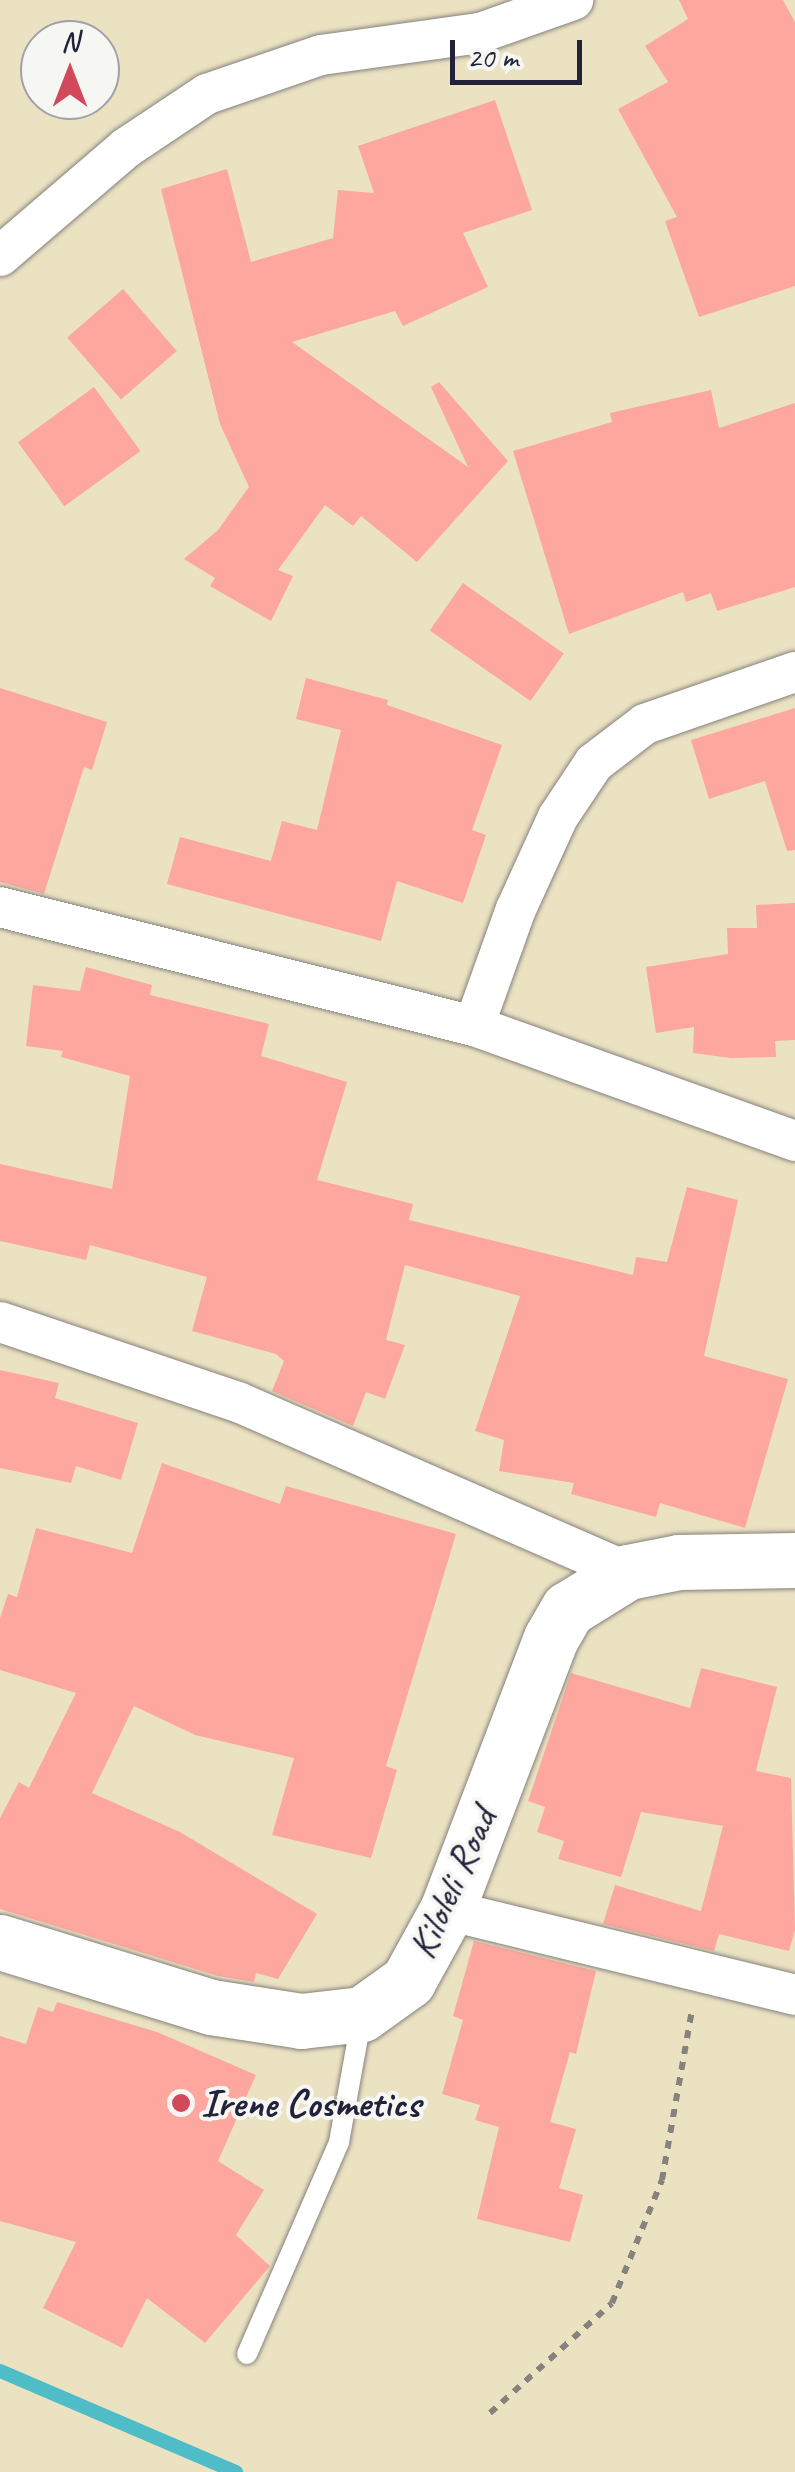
<!DOCTYPE html>
<style>
body{margin:0}
#map{position:relative;width:795px;height:2472px;overflow:hidden;background:#ebe2c2;font-family:Caveat,sans-serif}
div>[style]{position:absolute}
[style*='--x']{left:calc(var(--x)*1px);top:calc(var(--y)*1px);width:calc(var(--w)*1px);rotate:calc(var(--a)*1deg)}
.stream>*{height:14px;margin:-7px;padding:0 7px;transform-origin:7px;border-radius:7px;background:#4fbdc7}
.building>*{inset:0;background:#fda79f;transform-origin:0 0}
.path>*{height:6px;margin-top:-3px;transform-origin:0;background:repeating-linear-gradient(90deg,#86827e 0 8px,transparent 0 16px)}
.roads{filter:drop-shadow(0 0 2px #86827e) drop-shadow(0 0 2px #86827e)}
.service>*{height:20px;margin:-10px;padding:0 10px;transform-origin:10px;border-radius:10px;background:#fff}
.minor>*{height:40px;margin:-20px;padding:0 20px;transform-origin:20px;border-radius:20px;background:#fff}
.secondary>*{height:55px;margin:-27.5px;padding:0 27.5px;transform-origin:27.5px;border-radius:27.5px;background:#fff}
.dots>*{width:28px;height:28px;translate:-50% -50%;box-sizing:border-box;border:5px solid #f6f6f2;border-radius:50%}
span{translate:-50% -50%;white-space:nowrap;text-align:center;line-height:1.15;-webkit-text-stroke:8px #f6f6f2;paint-order:stroke}
.street-label{font-size:40px;color:#22223b}
.poi-label{font-size:40px;color:#22223b;font-weight:700}
.left{translate:0 -50%;text-align:left}
.north{position:absolute;left:20px;top:20px;width:100px;height:100px;box-sizing:border-box;background:#f6f6f2;border:2px solid #a1a1a9;border-radius:50%;rotate:0deg;font-size:28px;font-weight:700;line-height:40px;text-align:center;color:#22223b}
.north::after{content:'';display:block;margin:auto;width:35px;height:45px;background:#d1495b;clip-path:polygon(50% 0,100% 100%,50% 72%,0 100%)}
.scale{position:absolute;left:450px;top:40px;width:132px;height:45px;box-sizing:border-box;border:5px solid #22223b;border-top:0;padding-left:12px;font-size:30px;line-height:35px;white-space:nowrap;color:#22223b;-webkit-text-stroke:8px #f6f6f2;paint-order:stroke}
</style>
<div id="map">
<div class="stream">
<div style="--x:0;--y:2371;--w:257;--a:23.2"></div>
</div>
<div class="building">
<div style="clip-path:polygon(679px 0,783px 0,795px 22px,795px 286px,699px 317px,665px 221px,677px 217px,618px 109px,668px 82px,645px 46px,688px 19px)"></div>
<div style="clip-path:polygon(495px 100px,532px 210px,463px 233px,488px 287px,403px 326px,395px 311px,292px 342px,468px 467px,431px 387px,439px 382px,508px 461px,417px 562px,361px 516px,353px 526px,325px 505px,278px 570px,293px 576px,271px 621px,210px 586px,215px 578px,184px 559px,218px 530px,249px 487px,220px 424px,161px 189px,227px 169px,251px 262px,333px 238px,338px 190px,374px 193px,358px 146px)"></div>
<div style="left:123px;top:289px;width:82px;height:74px;rotate:49deg"></div>
<div style="left:94px;top:387px;width:79px;height:94px;rotate:54deg"></div>
<div style="clip-path:polygon(711px 390px,719px 428px,795px 403px,795px 587px,717px 611px,711px 593px,686px 602px,683px 592px,569px 634px,513px 451px,612px 422px,610px 413px)"></div>
<div style="left:463px;top:583px;width:123px;height:58px;rotate:35deg"></div>
<div style="clip-path:polygon(306px 678px,388px 700px,387px 705px,502px 745px,472px 830px,486px 835px,463px 903px,397px 881px,381px 941px,167px 884px,180px 837px,271px 861px,282px 821px,317px 830px,341px 730px,296px 719px)"></div>
<div style="clip-path:polygon(0 688px,107px 722px,92px 770px,84px 767px,44px 894px,0 882px)"></div>
<div style="clip-path:polygon(795px 708px,795px 850px,787px 851px,765px 781px,709px 799px,691px 740px)"></div>
<div style="clip-path:polygon(795px 903px,795px 1040px,775px 1041px,776px 1057px,731px 1058px,693px 1053px,694px 1027px,656px 1033px,646px 967px,728px 954px,727px 928px,757px 928px,756px 905px)"></div>
<div style="clip-path:polygon(86px 967px,152px 985px,150px 995px,269px 1024px,261px 1056px,347px 1082px,317px 1180px,413px 1204px,409px 1220px,633px 1275px,636px 1257px,667px 1262px,687px 1187px,738px 1200px,704px 1356px,788px 1379px,745px 1528px,660px 1503px,656px 1517px,571px 1494px,574px 1483px,499px 1471px,504px 1440px,475px 1431px,520px 1296px,405px 1265px,386px 1340px,405px 1345px,385px 1399px,366px 1392px,353px 1426px,272px 1391px,284px 1361px,276px 1354px,192px 1331px,207px 1277px,90px 1245px,86px 1260px,0 1241px,0 1164px,112px 1189px,130px 1076px,61px 1057px,63px 1051px,26px 1046px,33px 985px,80px 991px)"></div>
<div style="clip-path:polygon(0 1370px,59px 1383px,55px 1398px,138px 1423px,121px 1480px,76px 1466px,71px 1483px,0 1468px)"></div>
<div style="clip-path:polygon(162px 1463px,280px 1504px,286px 1486px,456px 1534px,386px 1766px,397px 1770px,371px 1858px,272px 1835px,294px 1758px,195px 1735px,134px 1706px,92px 1793px,180px 1832px,317px 1914px,278px 1979px,256px 1973px,254px 1982px,218px 1976px,0 1909px,0 1818px,19px 1782px,29px 1788px,76px 1693px,0 1670px,0 1618px,8px 1594px,17px 1597px,36px 1528px,132px 1553px)"></div>
<div style="clip-path:polygon(701px 1668px,777px 1687px,756px 1771px,791px 1778px,795px 1930px,789px 1951px,719px 1934px,714px 1951px,603px 1924px,615px 1885px,701px 1911px,723px 1826px,641px 1812px,621px 1877px,558px 1859px,564px 1841px,537px 1832px,545px 1807px,528px 1801px,571px 1673px,690px 1708px)"></div>
<div style="clip-path:polygon(474px 1941px,596px 1971px,576px 2054px,570px 2052px,550px 2122px,576px 2129px,559px 2188px,583px 2195px,570px 2242px,477px 2219px,499px 2127px,475px 2120px,480px 2105px,442px 2094px,463px 2020px,453px 2016px)"></div>
<div style="clip-path:polygon(57px 2002px,157px 2032px,256px 2075px,218px 2161px,264px 2190px,236px 2235px,270px 2266px,205px 2343px,147px 2298px,122px 2348px,43px 2308px,76px 2242px,0 2221px,0 2036px,26px 2044px,38px 2007px,53px 2012px)"></div>
</div>
<div class="path">
<div style="--x:490;--y:2413;--w:164;--a:-42"></div>
<div style="--x:612;--y:2303;--w:133;--a:-67.9"></div>
<div style="--x:662;--y:2180;--w:173;--a:-80"></div>
</div>
<div class="roads">
<div class="service">
<div style="--x:247;--y:2354;--w:231;--a:-66.5"></div>
<div style="--x:339;--y:2142;--w:128;--a:-79.7"></div>
</div>
<div class="minor">
<div style="--x:0;--y:256;--w:166;--a:-40.6"></div>
<div style="--x:126;--y:148;--w:97;--a:-33.7"></div>
<div style="--x:207;--y:94;--w:120;--a:-18.9"></div>
<div style="--x:321;--y:55;--w:161;--a:-7.9"></div>
<div style="--x:480;--y:33;--w:99;--a:-19.5"></div>
<div style="--x:0;--y:907;--w:489;--a:14.1"></div>
<div style="--x:474;--y:1026;--w:341;--a:19.7"></div>
<div style="--x:474;--y:1026;--w:124;--a:-70.3"></div>
<div style="--x:516;--y:909;--w:101;--a:-65.5"></div>
<div style="--x:558;--y:817;--w:65;--a:-56.3"></div>
<div style="--x:594;--y:763;--w:64;--a:-37.4"></div>
<div style="--x:645;--y:724;--w:159;--a:-19.1"></div>
<div style="--x:0;--y:1322;--w:251;--a:18.6"></div>
<div style="--x:238;--y:1402;--w:425;--a:23.6"></div>
<div style="--x:447;--y:1910;--w:358;--a:13.7"></div>
</div>
<div class="secondary">
<div style="--x:0;--y:1942;--w:221;--a:17.1"></div>
<div style="--x:211;--y:2007;--w:91;--a:8.8"></div>
<div style="--x:301;--y:2021;--w:61;--a:-6.5"></div>
<div style="--x:362;--y:2014;--w:57;--a:-35.7"></div>
<div style="--x:408;--y:1981;--w:81;--a:-61.2"></div>
<div style="--x:447;--y:1910;--w:291;--a:-69.1"></div>
<div style="--x:551;--y:1638;--w:34;--a:-60"></div>
<div style="--x:568;--y:1609;--w:70;--a:-31.7"></div>
<div style="--x:628;--y:1572;--w:52;--a:-11.1"></div>
<div style="--x:679;--y:1562;--w:116;--a:-1"></div>
</div>
</div>
<div class="dots">
<div style="left:181px;top:2103px;background:#d1495b"></div>
</div>
<div class="street-label">
<span style="left:452px;top:1883px;rotate:-66deg">Kiloleli Road</span>
</div>
<div class="poi-label">
<span class="left" style="left:201px;top:2103px">Irene Cosmetics</span>
</div>
<div class="north">N</div>
<div class="scale">20 m</div>
</div>
